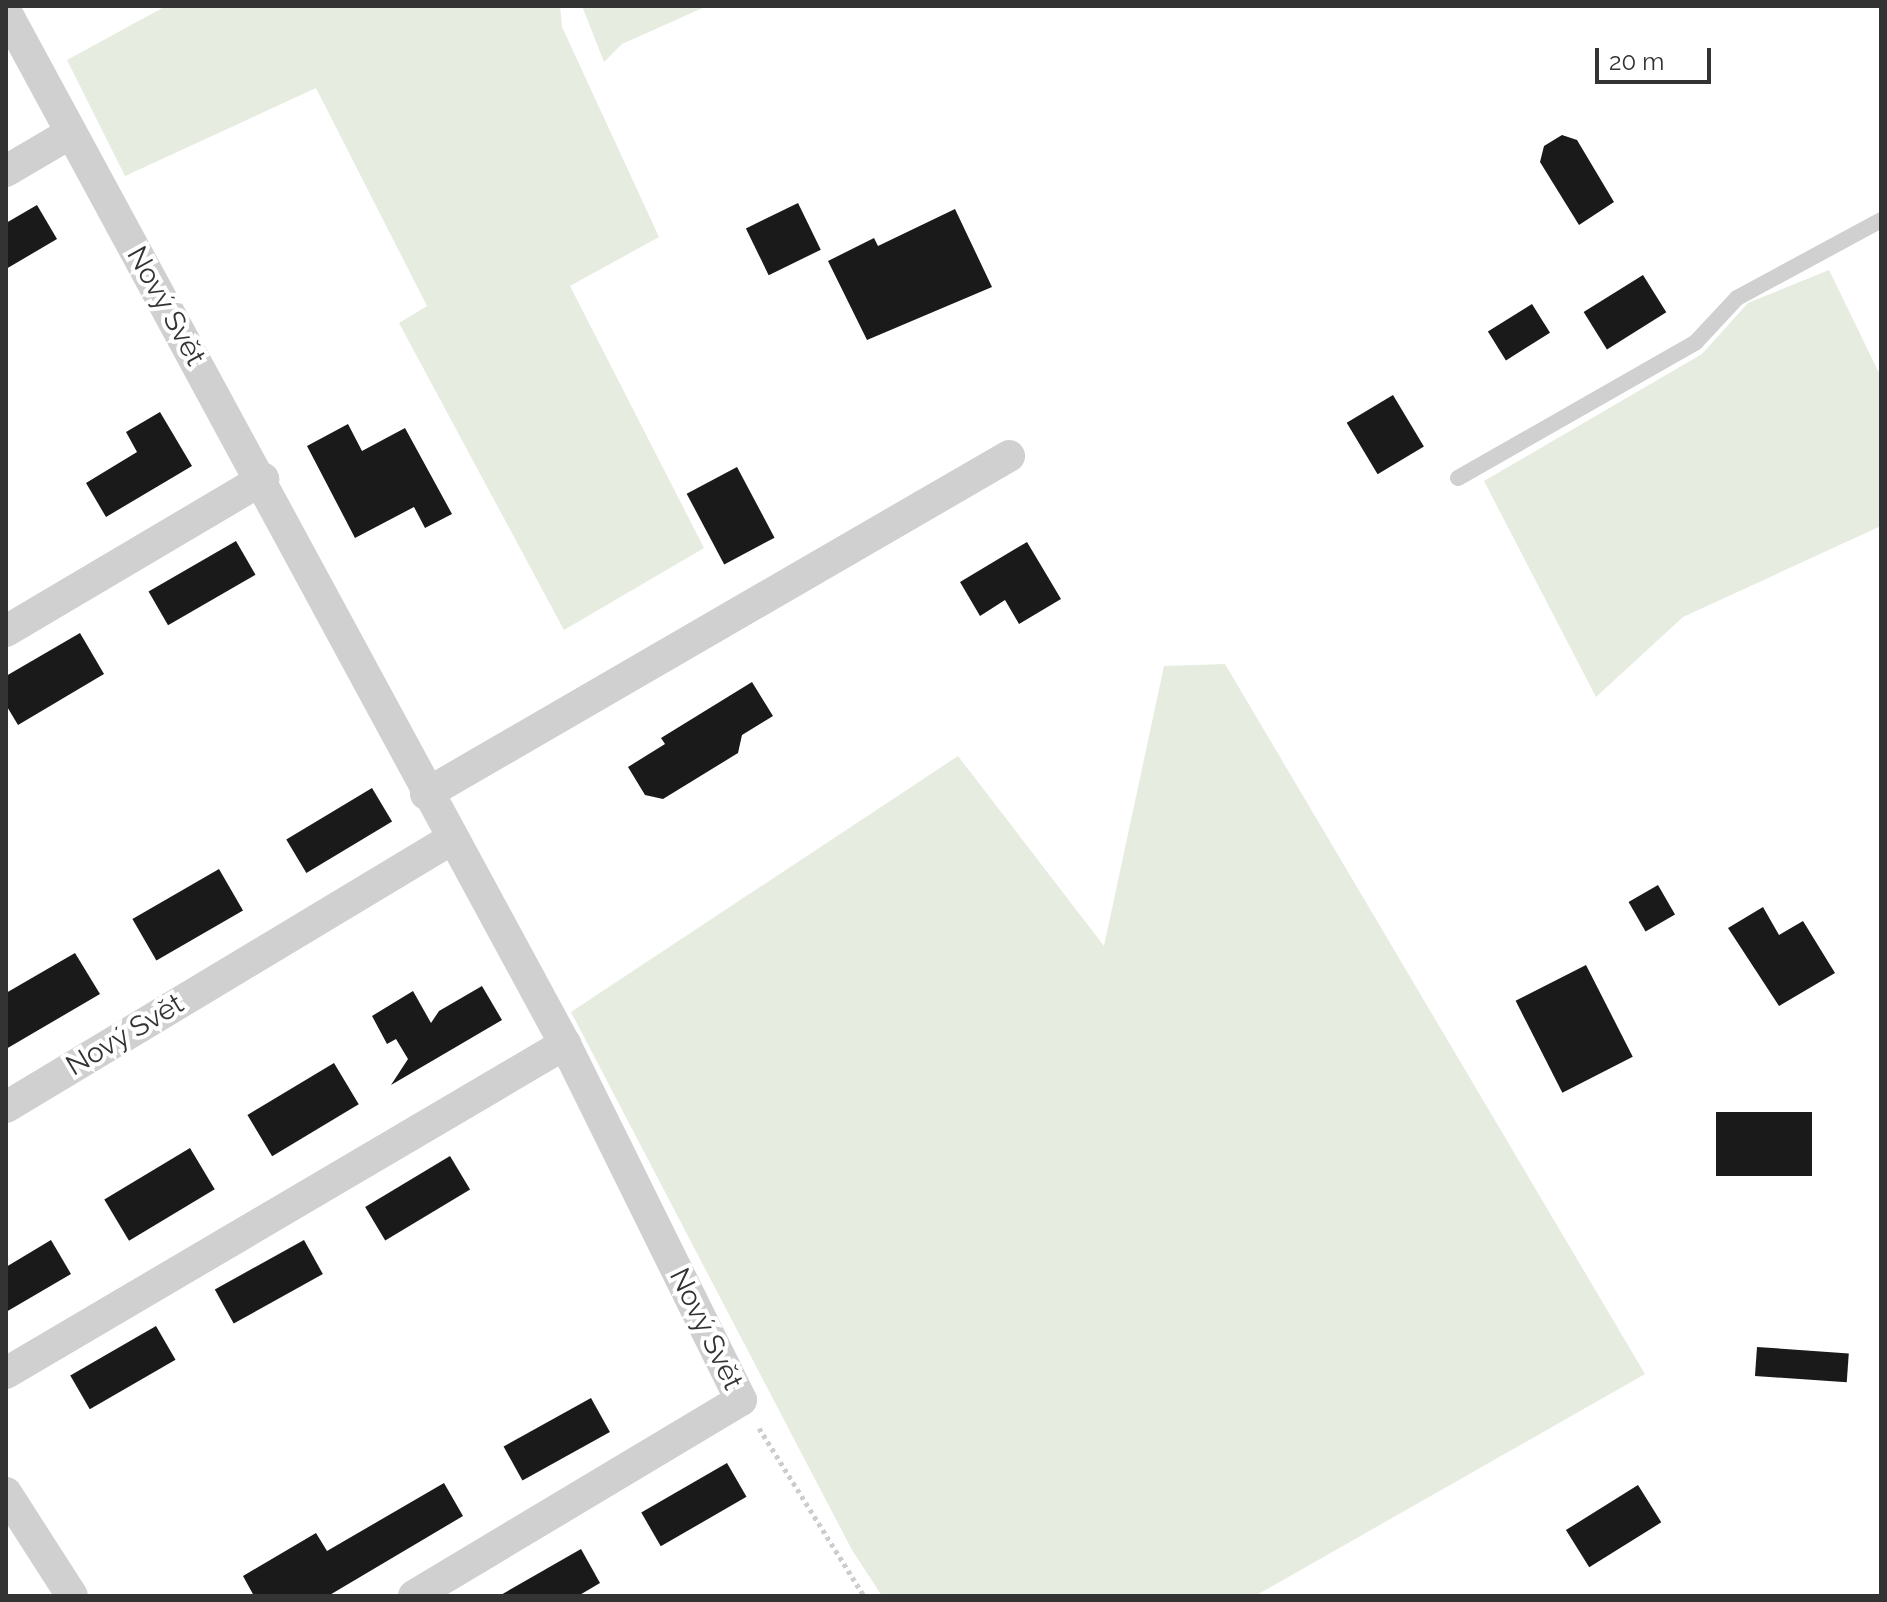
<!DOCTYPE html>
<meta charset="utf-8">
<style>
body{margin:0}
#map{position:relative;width:1887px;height:1602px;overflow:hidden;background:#fff;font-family:Raleway,sans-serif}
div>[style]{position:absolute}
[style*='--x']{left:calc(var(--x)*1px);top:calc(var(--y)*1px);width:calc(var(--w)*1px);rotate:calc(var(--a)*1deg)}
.green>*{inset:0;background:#e6ecdf}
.building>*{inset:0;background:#1a1a1a;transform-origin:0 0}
.path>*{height:5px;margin-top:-2.5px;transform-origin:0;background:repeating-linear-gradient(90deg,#cdcdcd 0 4px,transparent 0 8px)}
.service>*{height:16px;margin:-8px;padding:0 8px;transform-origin:8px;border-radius:8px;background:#d0d0d0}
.minor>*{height:32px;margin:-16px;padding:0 16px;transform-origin:16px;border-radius:16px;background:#d0d0d0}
span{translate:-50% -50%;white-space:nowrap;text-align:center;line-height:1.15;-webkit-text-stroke:8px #fff;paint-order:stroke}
.street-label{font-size:28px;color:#333}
.frame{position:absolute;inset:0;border:8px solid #333;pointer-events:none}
.scale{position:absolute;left:1595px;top:48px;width:116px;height:36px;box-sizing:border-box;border:4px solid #333;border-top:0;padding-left:10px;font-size:24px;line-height:28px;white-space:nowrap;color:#333;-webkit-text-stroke:6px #fff;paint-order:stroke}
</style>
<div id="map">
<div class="green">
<div style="clip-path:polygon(166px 6px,560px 6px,562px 27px,659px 237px,570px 286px,704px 548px,564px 630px,399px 323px,427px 306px,316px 88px,125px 176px,67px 60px)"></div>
<div style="clip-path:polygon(582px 6px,707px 6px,622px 44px,604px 62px)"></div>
<div style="clip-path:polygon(1829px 270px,1881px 377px,1881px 526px,1683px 617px,1596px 697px,1484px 481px,1702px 354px,1748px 303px)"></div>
<div style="clip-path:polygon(1225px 664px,1645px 1374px,1255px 1596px,882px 1596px,852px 1550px,571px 1012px,958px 756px,1104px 946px,1164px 666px)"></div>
</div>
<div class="building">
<div style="clip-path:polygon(1562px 135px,1577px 140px,1614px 202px,1579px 225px,1540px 162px,1544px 146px)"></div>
<div style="left:798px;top:203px;width:52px;height:58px;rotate:64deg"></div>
<div style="clip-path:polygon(37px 205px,57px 239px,6px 269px,6px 223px)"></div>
<div style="clip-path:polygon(955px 209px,992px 287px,867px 340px,828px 261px,874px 238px,878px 246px)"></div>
<div style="left:1643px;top:275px;width:44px;height:70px;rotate:58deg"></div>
<div style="left:1532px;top:304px;width:34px;height:52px;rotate:58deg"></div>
<div style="left:1393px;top:395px;width:60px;height:54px;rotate:59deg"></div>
<div style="clip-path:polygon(160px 412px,192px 466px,106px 517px,86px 483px,137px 452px,126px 432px)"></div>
<div style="clip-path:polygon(348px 424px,362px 451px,405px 428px,452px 514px,425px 528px,414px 507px,355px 538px,307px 446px)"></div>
<div style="left:737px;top:467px;width:80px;height:57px;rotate:62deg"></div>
<div style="left:236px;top:541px;width:39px;height:101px;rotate:60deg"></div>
<div style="clip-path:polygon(1027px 542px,1061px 599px,1019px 624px,1005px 600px,980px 616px,960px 582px)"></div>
<div style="clip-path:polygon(80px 633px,104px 674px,18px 725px,6px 705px,6px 676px)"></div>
<div style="clip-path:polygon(752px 682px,773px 716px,742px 735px,738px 753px,663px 799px,645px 795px,628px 767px,665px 744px,661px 738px)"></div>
<div style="left:372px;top:788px;width:39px;height:100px;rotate:59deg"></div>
<div style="left:219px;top:869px;width:48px;height:100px;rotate:60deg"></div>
<div style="left:1658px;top:885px;width:34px;height:34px;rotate:60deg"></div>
<div style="clip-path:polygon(1763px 907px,1779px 935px,1803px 921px,1835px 973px,1779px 1006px,1728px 928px)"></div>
<div style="clip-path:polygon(75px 953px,100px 994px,6px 1049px,6px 993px)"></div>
<div style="left:1586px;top:965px;width:103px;height:79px;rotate:63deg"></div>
<div style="clip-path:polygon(482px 986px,502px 1020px,391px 1085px,408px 1059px,396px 1039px,387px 1044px,372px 1016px,413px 991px,431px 1023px,439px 1011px)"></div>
<div style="left:334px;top:1063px;width:48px;height:101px;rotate:59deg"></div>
<div style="left:1716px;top:1112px;width:96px;height:64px"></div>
<div style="left:190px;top:1148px;width:48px;height:100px;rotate:59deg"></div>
<div style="left:450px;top:1156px;width:39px;height:99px;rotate:59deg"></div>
<div style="clip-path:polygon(51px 1240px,71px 1274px,6px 1312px,6px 1267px)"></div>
<div style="left:304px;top:1240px;width:39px;height:102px;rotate:61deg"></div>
<div style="left:156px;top:1326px;width:39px;height:99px;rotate:60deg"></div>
<div style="left:1757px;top:1347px;width:92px;height:29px;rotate:4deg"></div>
<div style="left:591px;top:1398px;width:39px;height:100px;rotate:61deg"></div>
<div style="left:727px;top:1463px;width:39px;height:99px;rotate:60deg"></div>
<div style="clip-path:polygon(444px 1483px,463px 1516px,328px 1596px,254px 1596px,243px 1576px,316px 1533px,327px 1551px)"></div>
<div style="left:1638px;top:1485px;width:44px;height:85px;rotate:58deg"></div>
<div style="clip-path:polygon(581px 1549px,600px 1583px,578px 1596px,499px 1596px)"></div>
</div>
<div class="path">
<div style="--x:759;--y:1428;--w:198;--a:58"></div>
</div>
<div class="service">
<div style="--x:1458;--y:478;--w:274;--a:-29.7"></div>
<div style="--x:1696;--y:342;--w:60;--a:-47"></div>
<div style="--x:1737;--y:298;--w:164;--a:-28.4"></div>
</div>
<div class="minor">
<div style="--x:6;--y:12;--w:1174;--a:61.56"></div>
<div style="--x:565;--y:1044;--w:397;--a:63.7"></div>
<div style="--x:741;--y:1400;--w:381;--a:149.1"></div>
<div style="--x:6;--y:171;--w:73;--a:-30.4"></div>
<div style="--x:6;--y:631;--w:299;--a:-30.6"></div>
<div style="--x:426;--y:794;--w:674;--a:-30.1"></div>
<div style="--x:6;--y:1107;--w:518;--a:-31.02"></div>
<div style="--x:6;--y:1373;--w:649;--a:-30.48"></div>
<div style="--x:6;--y:1493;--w:122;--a:57.3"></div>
</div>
<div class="street-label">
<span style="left:166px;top:306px;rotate:61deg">Nový Svět</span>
<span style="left:125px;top:1035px;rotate:-31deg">Nový Svět</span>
<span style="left:706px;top:1329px;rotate:64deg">Nový Svět</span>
</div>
<div class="frame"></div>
<div class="scale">20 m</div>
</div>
